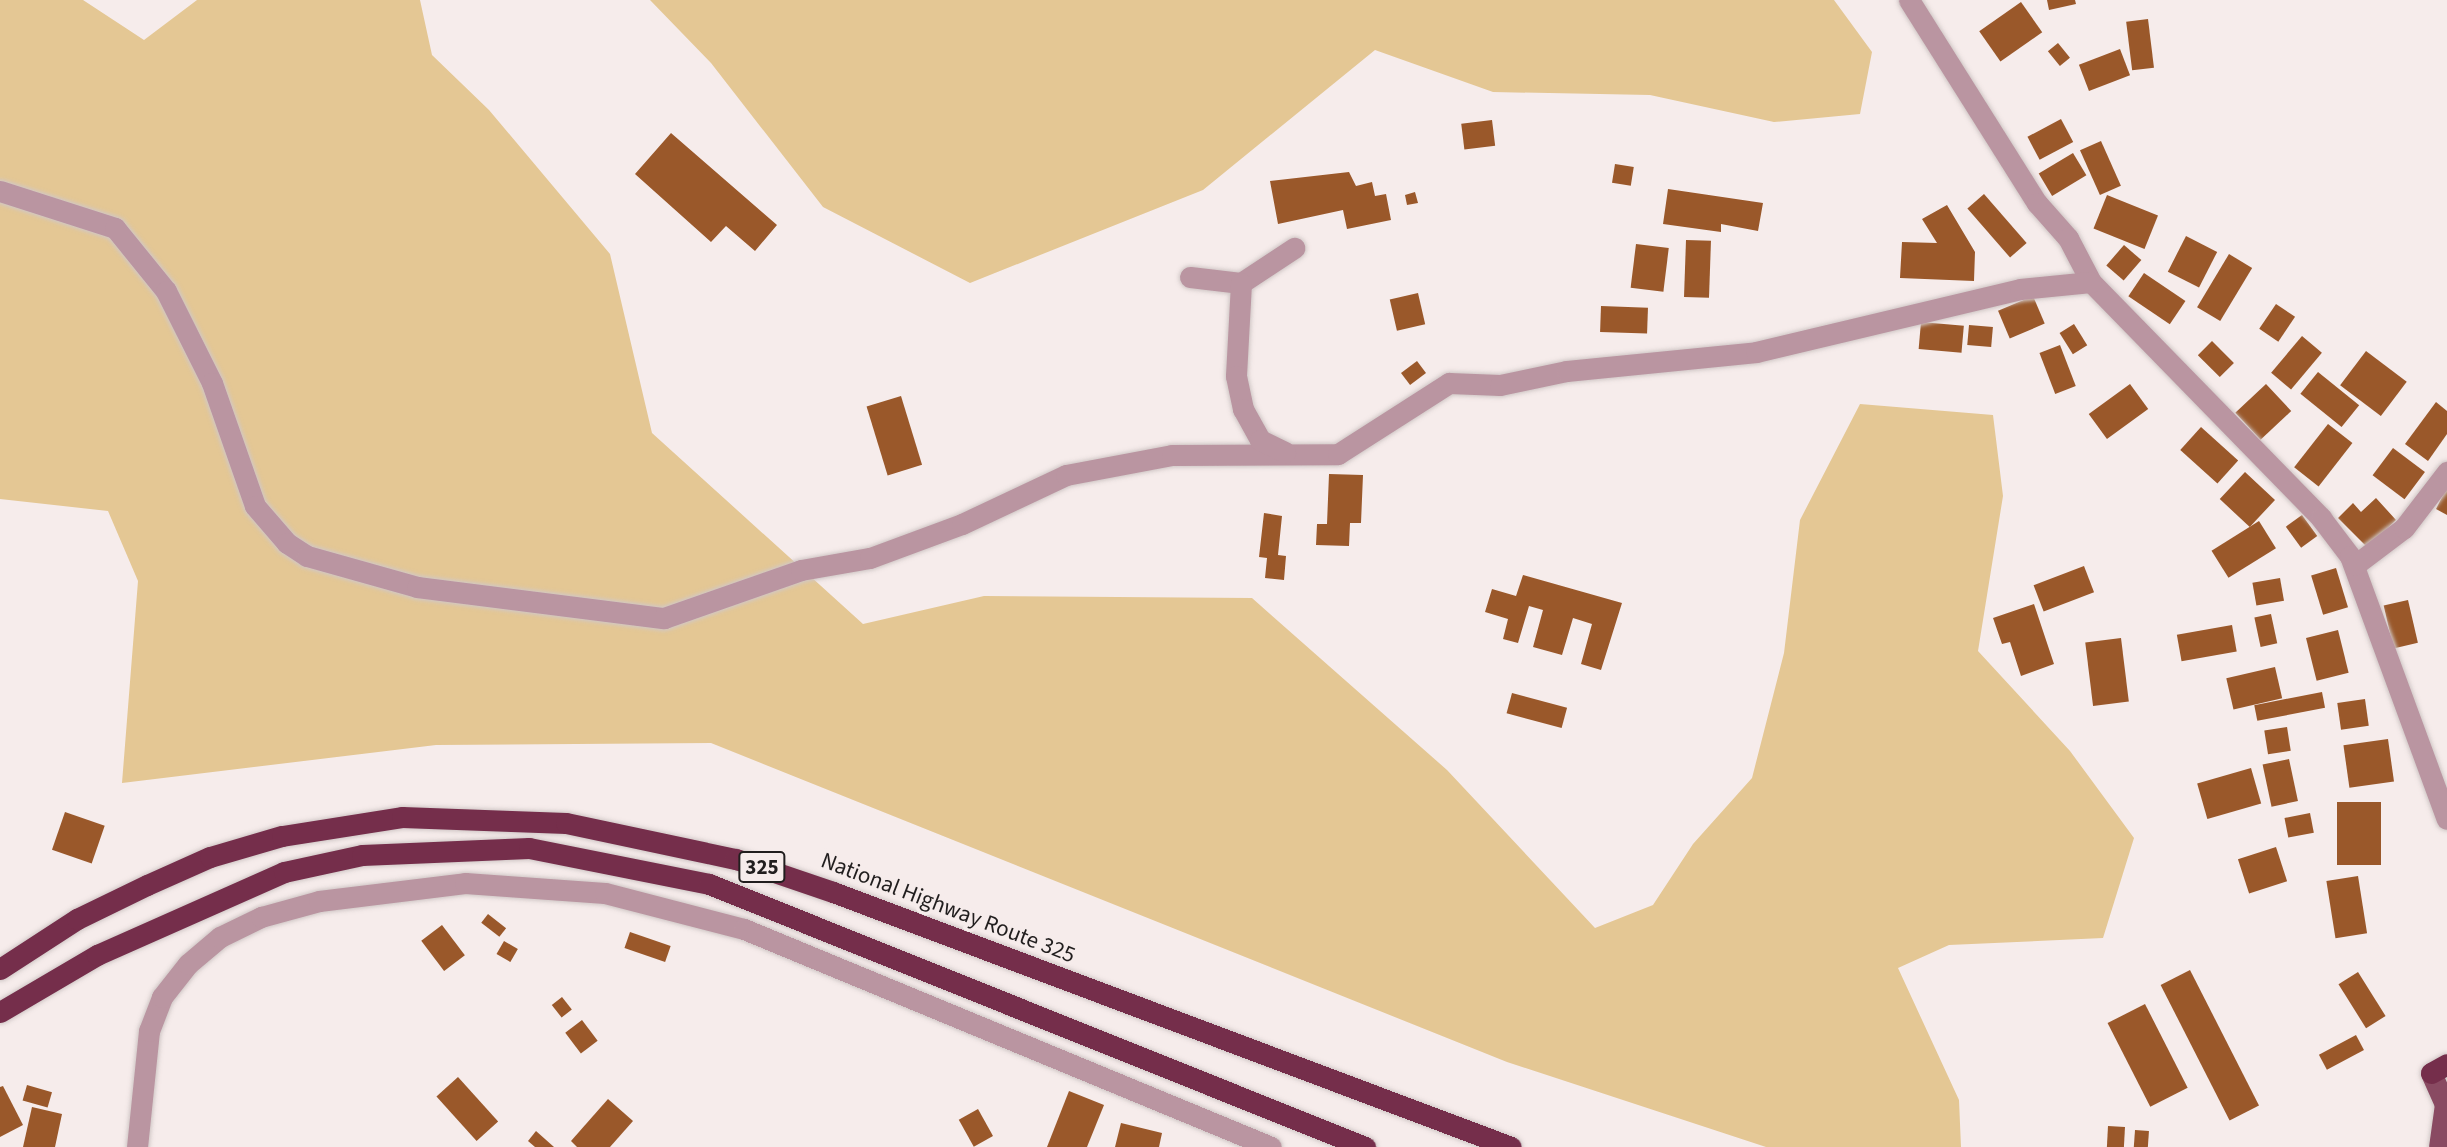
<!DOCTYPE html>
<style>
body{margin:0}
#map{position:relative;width:2447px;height:1147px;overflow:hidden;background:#f6eceb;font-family:"Source Sans 3",sans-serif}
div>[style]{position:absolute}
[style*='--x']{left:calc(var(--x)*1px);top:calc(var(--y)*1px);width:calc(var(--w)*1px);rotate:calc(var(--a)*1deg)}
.green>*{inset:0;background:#e4c794}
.building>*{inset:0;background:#9a582a;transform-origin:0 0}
.roads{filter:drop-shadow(0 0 2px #d0c7c6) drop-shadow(0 0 2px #d0c7c6)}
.minor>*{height:21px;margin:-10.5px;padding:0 10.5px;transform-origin:10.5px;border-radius:10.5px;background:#ba95a1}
.major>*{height:21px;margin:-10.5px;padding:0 10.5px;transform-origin:10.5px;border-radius:10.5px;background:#894a62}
.highway>*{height:21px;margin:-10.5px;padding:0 10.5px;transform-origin:10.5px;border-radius:10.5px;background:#752e4b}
span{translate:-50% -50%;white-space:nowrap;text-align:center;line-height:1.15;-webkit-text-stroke:7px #f6eceb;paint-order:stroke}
.shield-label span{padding:2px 5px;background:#f6eceb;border:2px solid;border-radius:5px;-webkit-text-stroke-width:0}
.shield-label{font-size:21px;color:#211e1e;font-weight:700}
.street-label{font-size:23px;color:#211e1e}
</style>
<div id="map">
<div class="green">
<div style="clip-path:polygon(0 0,83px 0,144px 40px,197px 0,420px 0,432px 55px,489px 110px,610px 254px,652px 433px,863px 624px,984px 596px,1252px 598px,1447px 770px,1595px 928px,1653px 905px,1693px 844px,1752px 778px,1784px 653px,1800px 520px,1860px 404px,1993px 415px,2003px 496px,1978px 651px,2070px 751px,2134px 838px,2103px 938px,1949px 945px,1898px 968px,1959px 1100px,1961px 1147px,1766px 1147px,1507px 1062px,711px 743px,436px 745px,122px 783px,138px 581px,108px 511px,0 499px)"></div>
<div style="clip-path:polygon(650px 0,1834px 0,1872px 52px,1860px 114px,1774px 122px,1650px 95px,1493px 92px,1375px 50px,1203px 190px,970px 283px,823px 207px,711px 63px)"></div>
</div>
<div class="building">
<div style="clip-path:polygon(2047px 0,2075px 0,2076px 4px,2049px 10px)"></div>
<div style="left:2021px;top:2px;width:37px;height:51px;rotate:55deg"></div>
<div style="left:2148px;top:19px;width:49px;height:22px;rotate:83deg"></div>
<div style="left:2058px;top:43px;width:19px;height:13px;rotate:51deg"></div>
<div style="left:2120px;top:49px;width:28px;height:44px;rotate:69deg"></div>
<div style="left:2061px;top:119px;width:26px;height:38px;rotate:62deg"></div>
<div style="left:1492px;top:120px;width:26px;height:31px;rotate:83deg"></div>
<div style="clip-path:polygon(671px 133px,777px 225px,755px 251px,726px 226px,711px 242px,635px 174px)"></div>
<div style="left:2101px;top:141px;width:49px;height:23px;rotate:66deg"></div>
<div style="left:2073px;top:153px;width:26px;height:40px;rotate:59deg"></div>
<div style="left:1615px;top:164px;width:19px;height:19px;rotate:9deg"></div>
<div style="clip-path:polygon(1349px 172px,1356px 186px,1372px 182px,1375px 196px,1386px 194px,1391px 220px,1347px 229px,1343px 210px,1278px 224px,1270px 181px)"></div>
<div style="clip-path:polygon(1668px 189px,1763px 203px,1758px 231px,1721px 224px,1721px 232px,1663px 224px)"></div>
<div style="clip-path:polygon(1415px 192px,1418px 203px,1407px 205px,1405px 195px)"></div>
<div style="left:1984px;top:194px;width:65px;height:22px;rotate:49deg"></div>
<div style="left:2107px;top:195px;width:55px;height:36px;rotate:22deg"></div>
<div style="clip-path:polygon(1947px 205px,1975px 252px,1974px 281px,1900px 278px,1902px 242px,1937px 243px,1922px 219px)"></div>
<div style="left:2186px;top:236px;width:35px;height:40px;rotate:27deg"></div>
<div style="left:1686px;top:240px;width:25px;height:57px;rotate:2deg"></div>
<div style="left:1636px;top:244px;width:33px;height:44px;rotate:7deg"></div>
<div style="left:2124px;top:245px;width:23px;height:27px;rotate:41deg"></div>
<div style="left:2229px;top:254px;width:27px;height:62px;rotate:31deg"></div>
<div style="left:2144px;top:273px;width:50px;height:28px;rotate:34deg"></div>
<div style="left:1418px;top:293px;width:32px;height:29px;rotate:77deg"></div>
<div style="left:2033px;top:296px;width:30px;height:38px;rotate:67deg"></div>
<div style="left:2276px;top:304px;width:23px;height:30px;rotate:34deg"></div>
<div style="left:1601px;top:306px;width:47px;height:26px;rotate:2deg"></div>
<div style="left:1921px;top:322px;width:43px;height:27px;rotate:5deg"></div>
<div style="left:2074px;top:324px;width:25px;height:17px;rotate:58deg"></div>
<div style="left:1969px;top:325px;width:24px;height:20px;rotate:5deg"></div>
<div style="left:2302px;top:336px;width:26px;height:48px;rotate:40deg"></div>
<div style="left:2212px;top:341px;width:31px;height:20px;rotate:45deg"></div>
<div style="left:2060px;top:345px;width:44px;height:22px;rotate:69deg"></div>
<div style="left:2366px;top:351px;width:51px;height:43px;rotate:37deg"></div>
<div style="left:1417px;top:361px;width:15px;height:20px;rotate:53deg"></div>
<div style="left:2318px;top:372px;width:53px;height:28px;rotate:39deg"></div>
<div style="left:2130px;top:384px;width:31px;height:51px;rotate:54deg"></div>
<div style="left:2266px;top:384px;width:37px;height:42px;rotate:47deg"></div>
<div style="left:901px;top:396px;width:72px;height:36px;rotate:73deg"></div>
<div style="clip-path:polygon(2436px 402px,2447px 411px,2447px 434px,2428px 461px,2405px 444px)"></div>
<div style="left:2328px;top:424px;width:31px;height:55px;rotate:38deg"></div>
<div style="left:2201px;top:427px;width:50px;height:31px;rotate:42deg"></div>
<div style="left:2393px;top:448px;width:40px;height:34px;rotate:37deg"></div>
<div style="left:2245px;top:472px;width:41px;height:37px;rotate:43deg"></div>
<div style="clip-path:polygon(1329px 474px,1363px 475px,1361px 523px,1350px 523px,1349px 546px,1316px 545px,1317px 524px,1327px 524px)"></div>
<div style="clip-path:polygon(2447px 487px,2447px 515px,2436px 509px)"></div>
<div style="clip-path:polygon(2376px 498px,2396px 520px,2368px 548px,2338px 518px,2353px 503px,2361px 512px)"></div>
<div style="clip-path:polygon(1264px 513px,1282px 516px,1278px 555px,1286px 556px,1284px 580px,1265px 578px,1267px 558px,1259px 557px)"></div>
<div style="left:2302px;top:515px;width:26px;height:20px;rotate:54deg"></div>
<div style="left:2259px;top:521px;width:32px;height:56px;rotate:58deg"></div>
<div style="left:2084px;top:566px;width:28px;height:54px;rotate:69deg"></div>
<div style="left:2336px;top:568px;width:41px;height:26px;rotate:73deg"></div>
<div style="clip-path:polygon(1523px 575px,1622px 603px,1601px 670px,1581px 664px,1592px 624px,1573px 618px,1562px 655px,1533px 647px,1543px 610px,1529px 606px,1518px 643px,1503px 639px,1508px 619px,1485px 612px,1492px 589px,1516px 596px)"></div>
<div style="left:2280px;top:578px;width:23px;height:28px;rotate:80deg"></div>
<div style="left:2408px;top:600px;width:44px;height:25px;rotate:77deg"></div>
<div style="clip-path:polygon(2034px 604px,2054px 664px,2021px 676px,2010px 642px,2002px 644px,1993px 618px)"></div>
<div style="left:2271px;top:614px;width:30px;height:17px;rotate:78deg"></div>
<div style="left:2232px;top:625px;width:27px;height:56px;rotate:80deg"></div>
<div style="left:2338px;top:630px;width:44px;height:33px;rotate:76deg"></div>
<div style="left:2121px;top:638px;width:64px;height:36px;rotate:83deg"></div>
<div style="left:2275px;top:667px;width:32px;height:50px;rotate:77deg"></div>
<div style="left:2322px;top:692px;width:16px;height:69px;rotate:79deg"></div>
<div style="left:1512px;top:693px;width:57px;height:21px;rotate:15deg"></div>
<div style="left:2365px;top:699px;width:27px;height:28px;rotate:82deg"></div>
<div style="left:2287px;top:727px;width:24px;height:23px;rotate:81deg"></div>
<div style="left:2388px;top:739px;width:43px;height:45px;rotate:82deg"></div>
<div style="left:2289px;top:759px;width:43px;height:27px;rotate:78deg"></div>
<div style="left:2251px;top:768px;width:37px;height:56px;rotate:74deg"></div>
<div style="left:2337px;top:802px;width:44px;height:63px"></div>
<div style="left:65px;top:812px;width:42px;height:40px;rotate:19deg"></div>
<div style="left:2310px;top:813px;width:20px;height:26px;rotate:79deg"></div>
<div style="left:2276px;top:847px;width:36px;height:40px;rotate:72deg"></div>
<div style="left:2358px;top:876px;width:58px;height:32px;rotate:81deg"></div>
<div style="left:488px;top:914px;width:23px;height:11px;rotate:38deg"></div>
<div style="left:442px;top:925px;width:38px;height:26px;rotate:53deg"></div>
<div style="left:630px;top:932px;width:43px;height:17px;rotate:19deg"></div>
<div style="left:504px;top:941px;width:16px;height:15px;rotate:30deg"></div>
<div style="left:2190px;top:970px;width:152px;height:33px;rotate:63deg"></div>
<div style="left:2358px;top:972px;width:52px;height:23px;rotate:58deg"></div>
<div style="left:562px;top:997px;width:16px;height:13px;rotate:52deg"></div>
<div style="left:2145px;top:1004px;width:94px;height:42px;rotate:63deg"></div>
<div style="left:582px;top:1020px;width:26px;height:21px;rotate:53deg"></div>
<div style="left:2356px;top:1035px;width:17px;height:42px;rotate:62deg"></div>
<div style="left:458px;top:1077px;width:60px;height:29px;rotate:48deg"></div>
<div style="left:27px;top:1085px;width:26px;height:16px;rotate:16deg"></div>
<div style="clip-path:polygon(3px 1086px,23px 1125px,0 1137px,0 1087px)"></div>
<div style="clip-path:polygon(1069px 1091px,1104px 1105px,1087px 1147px,1047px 1147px)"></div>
<div style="clip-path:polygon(608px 1099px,633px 1121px,610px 1147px,577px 1147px,571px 1141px)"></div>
<div style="clip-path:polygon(32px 1107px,62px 1114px,55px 1147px,23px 1147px)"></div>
<div style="left:978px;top:1109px;width:31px;height:22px;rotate:61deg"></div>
<div style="clip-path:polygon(1121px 1123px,1162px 1133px,1159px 1147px,1115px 1147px)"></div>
<div style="left:2108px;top:1126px;width:17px;height:21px;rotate:3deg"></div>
<div style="left:2135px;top:1130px;width:14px;height:17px;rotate:4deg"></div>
<div style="clip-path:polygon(536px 1131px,554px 1147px,535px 1147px,528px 1141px)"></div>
</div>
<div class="roads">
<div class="minor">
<div style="--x:1909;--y:0;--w:240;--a:57.8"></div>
<div style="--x:2037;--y:203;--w:47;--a:48.5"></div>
<div style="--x:2068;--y:238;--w:50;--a:62.4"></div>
<div style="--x:2091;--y:282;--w:330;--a:45.7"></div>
<div style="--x:2321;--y:518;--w:48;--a:52.7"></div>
<div style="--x:2350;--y:556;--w:280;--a:69.8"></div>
<div style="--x:0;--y:191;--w:121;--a:17.8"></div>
<div style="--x:115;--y:228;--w:81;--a:51"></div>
<div style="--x:166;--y:291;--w:103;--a:63.4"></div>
<div style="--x:212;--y:383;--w:130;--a:70.7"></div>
<div style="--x:255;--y:506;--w:49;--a:49.1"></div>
<div style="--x:287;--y:543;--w:24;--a:33"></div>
<div style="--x:307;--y:556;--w:114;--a:15.7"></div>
<div style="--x:417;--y:587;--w:249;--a:7.2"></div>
<div style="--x:664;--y:618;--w:145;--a:-19.3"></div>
<div style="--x:801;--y:570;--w:70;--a:-9.9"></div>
<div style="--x:870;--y:558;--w:98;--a:-20.3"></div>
<div style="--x:962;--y:524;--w:115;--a:-25.2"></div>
<div style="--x:1066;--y:475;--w:108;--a:-10.7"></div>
<div style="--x:1172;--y:455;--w:166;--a:-0.3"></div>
<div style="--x:1338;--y:454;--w:132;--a:-32.6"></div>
<div style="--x:1449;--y:383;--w:51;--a:2.2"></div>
<div style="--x:1500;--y:385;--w:68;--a:-11.8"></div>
<div style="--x:1567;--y:371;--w:190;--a:-5.7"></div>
<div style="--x:1756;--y:352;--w:271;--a:-13.4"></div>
<div style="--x:2020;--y:289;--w:71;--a:-5.6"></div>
<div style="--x:1190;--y:277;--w:51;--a:6.7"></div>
<div style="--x:1241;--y:283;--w:64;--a:-33.4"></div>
<div style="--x:1241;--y:283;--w:93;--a:93.1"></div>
<div style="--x:1236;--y:376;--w:34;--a:78"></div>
<div style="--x:1243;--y:409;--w:35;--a:61"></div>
<div style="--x:1260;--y:440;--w:28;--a:26"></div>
<div style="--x:2355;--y:565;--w:61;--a:-37.1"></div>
<div style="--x:2404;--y:528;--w:71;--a:-52.5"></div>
<div style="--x:137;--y:1147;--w:117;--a:-84.1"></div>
<div style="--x:149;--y:1031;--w:36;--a:-69"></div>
<div style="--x:162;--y:997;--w:42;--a:-51.8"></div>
<div style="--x:188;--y:964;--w:42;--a:-40.2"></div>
<div style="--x:220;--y:937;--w:46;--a:-26"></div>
<div style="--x:261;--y:917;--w:60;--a:-15.4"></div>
<div style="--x:319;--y:901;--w:147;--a:-7"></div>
<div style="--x:465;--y:883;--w:140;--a:4.1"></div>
<div style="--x:605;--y:893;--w:144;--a:14.5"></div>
<div style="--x:744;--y:929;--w:570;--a:22.47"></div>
</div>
<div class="major">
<div style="--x:2431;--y:1073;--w:34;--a:66"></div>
<div style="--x:2445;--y:1104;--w:43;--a:97.9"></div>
</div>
<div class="highway">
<div style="--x:0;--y:969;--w:92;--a:-33"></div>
<div style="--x:77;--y:919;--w:78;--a:-25.9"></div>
<div style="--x:147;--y:885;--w:69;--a:-24"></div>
<div style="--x:210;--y:857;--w:75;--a:-16.3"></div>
<div style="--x:282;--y:836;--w:121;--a:-9"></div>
<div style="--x:402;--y:817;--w:164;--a:2.1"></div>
<div style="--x:566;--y:823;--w:174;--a:12"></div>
<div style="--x:736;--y:859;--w:102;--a:18.8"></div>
<div style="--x:833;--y:892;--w:724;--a:20.61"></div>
<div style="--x:0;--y:1012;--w:113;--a:-30.4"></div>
<div style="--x:97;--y:955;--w:205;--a:-23.9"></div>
<div style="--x:284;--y:872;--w:80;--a:-12.3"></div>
<div style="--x:362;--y:855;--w:167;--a:-2.4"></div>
<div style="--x:529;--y:848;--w:184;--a:11.3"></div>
<div style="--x:709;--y:884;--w:707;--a:21.85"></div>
<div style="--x:2431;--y:1073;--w:18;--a:-29"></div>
</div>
</div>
<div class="shield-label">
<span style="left:762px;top:867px">325</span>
</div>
<div class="street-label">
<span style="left:948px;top:908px;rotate:21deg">National Highway Route 325</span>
</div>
</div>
